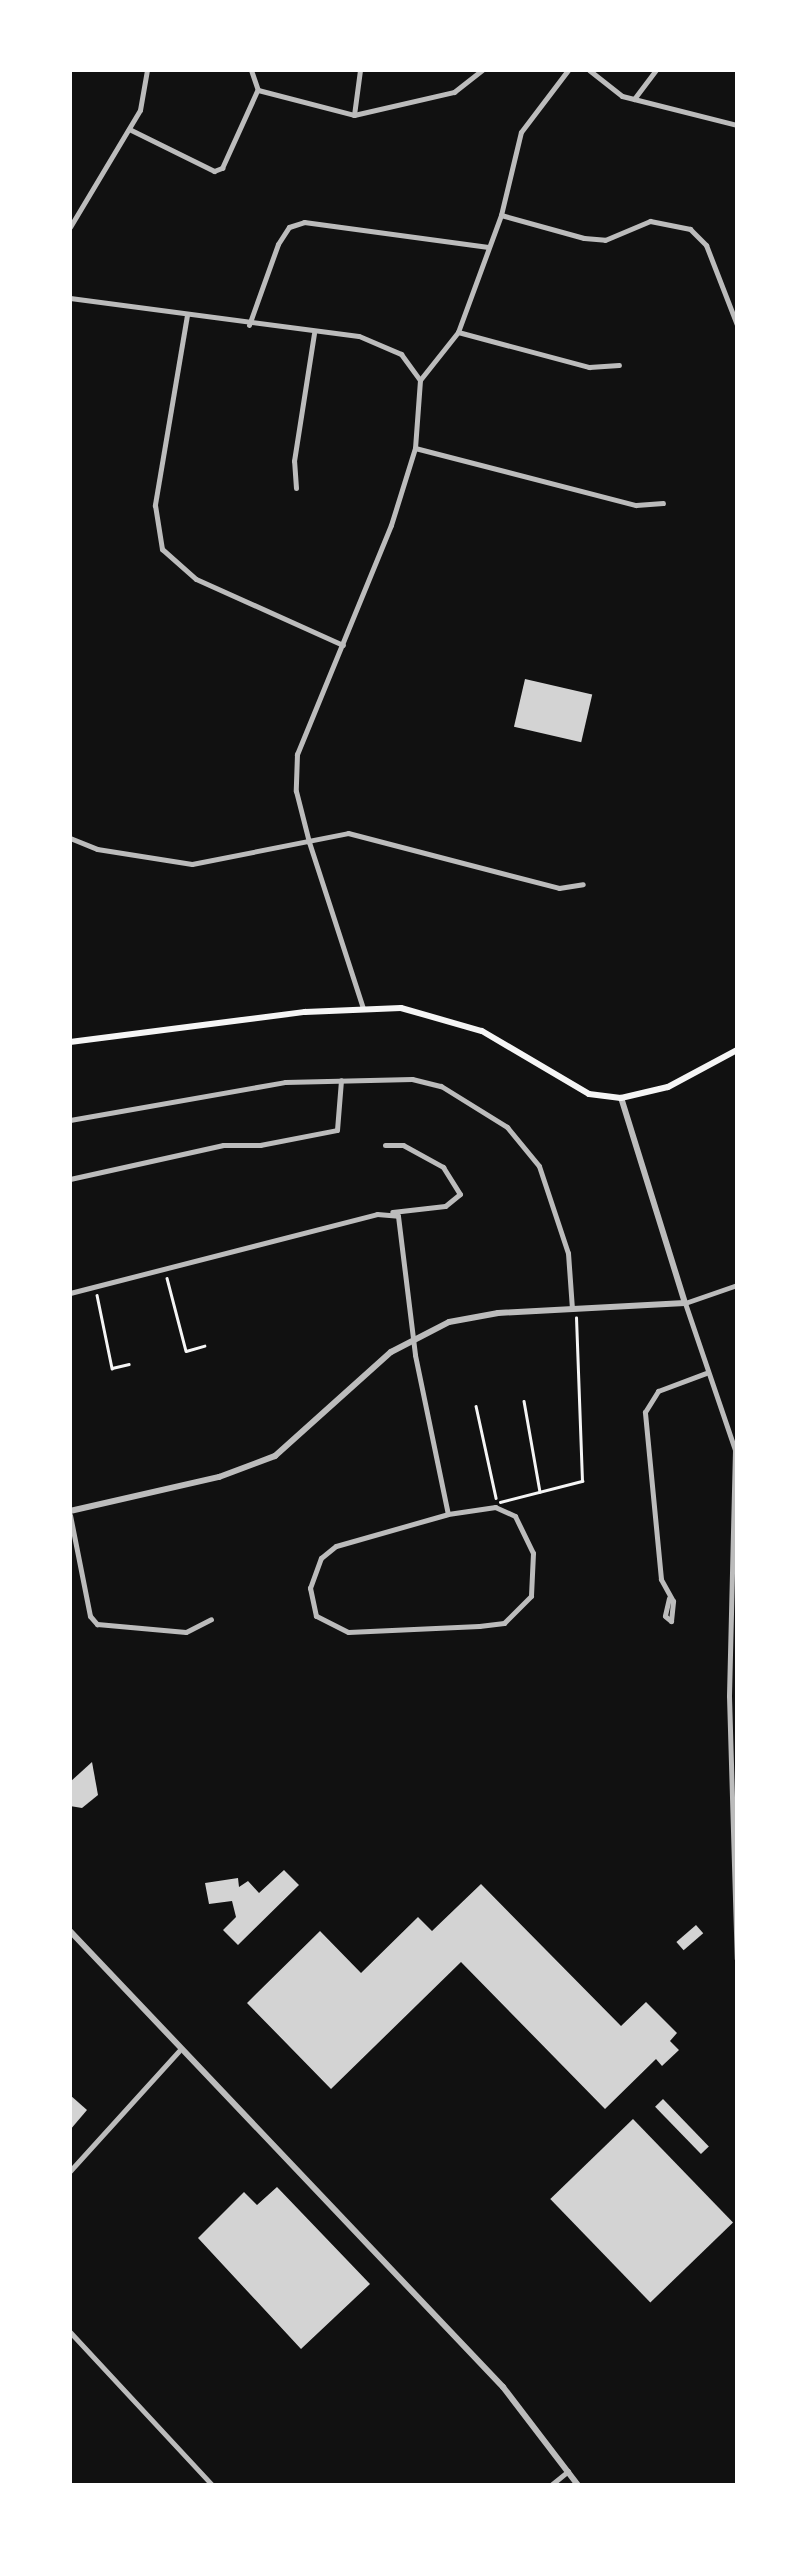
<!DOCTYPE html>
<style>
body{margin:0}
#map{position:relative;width:807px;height:2555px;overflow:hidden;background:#111;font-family:Quicksand,sans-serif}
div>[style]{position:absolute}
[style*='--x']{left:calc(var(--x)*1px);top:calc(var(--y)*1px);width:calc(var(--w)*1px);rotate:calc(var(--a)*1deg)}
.building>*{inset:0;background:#d3d3d3;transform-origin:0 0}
.path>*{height:2.5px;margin:-1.25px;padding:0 1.25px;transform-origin:1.25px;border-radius:1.25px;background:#f5f5f5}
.minor>*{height:5px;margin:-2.5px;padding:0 2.5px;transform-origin:2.5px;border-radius:2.5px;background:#bcbcbc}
.tertiary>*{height:6px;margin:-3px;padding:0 3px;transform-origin:3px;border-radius:3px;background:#bcbcbc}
.secondary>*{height:6px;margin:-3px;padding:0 3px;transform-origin:3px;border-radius:3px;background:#f5f5f5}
span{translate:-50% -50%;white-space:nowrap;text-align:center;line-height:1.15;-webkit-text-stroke:8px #fff;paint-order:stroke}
.frame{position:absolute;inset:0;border:72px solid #fff;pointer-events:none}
</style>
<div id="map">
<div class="building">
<div style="left:525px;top:679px;width:69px;height:49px;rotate:13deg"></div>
<div style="clip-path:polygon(92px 1762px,98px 1795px,82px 1808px,70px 1806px,70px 1782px)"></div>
<div style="clip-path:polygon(284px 1870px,299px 1885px,238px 1945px,223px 1930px,236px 1917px,232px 1901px,209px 1904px,205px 1883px,238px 1878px,239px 1887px,248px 1881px,259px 1893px)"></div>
<div style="clip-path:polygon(481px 1884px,621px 2026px,646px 2002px,677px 2033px,670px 2041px,679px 2050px,662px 2066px,656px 2059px,605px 2109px,461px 1962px,331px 2089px,247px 2003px,320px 1931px,361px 1973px,418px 1917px,432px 1931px)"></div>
<div style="left:696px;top:1925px;width:11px;height:26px;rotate:49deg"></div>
<div style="clip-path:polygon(70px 2095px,87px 2110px,70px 2130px)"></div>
<div style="left:663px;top:2099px;width:66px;height:11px;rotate:46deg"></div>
<div style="left:633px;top:2119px;width:144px;height:115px;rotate:46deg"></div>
<div style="clip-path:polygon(277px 2187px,370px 2284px,301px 2349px,198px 2238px,244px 2192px,257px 2205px)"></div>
</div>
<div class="path">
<div style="--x:167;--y:1278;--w:75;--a:75.4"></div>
<div style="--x:186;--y:1351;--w:19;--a:-16"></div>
<div style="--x:97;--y:1295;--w:75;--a:78.4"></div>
<div style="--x:112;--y:1368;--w:17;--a:-13"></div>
<div style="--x:524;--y:1401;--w:92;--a:80"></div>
<div style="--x:476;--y:1406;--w:94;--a:77.7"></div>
<div style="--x:500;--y:1502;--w:85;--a:-14.4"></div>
<div style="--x:582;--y:1481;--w:163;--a:-92.1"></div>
</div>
<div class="minor">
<div style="--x:251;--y:70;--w:21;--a:71"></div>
<div style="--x:258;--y:90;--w:99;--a:14.6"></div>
<div style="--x:354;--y:115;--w:103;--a:-13"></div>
<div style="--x:454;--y:92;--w:36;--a:-38"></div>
<div style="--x:589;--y:70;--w:42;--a:38.2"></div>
<div style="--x:622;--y:96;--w:119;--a:14.2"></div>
<div style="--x:634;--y:99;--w:36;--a:-53"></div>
<div style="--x:354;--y:115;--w:45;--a:-82.4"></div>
<div style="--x:129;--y:129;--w:95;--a:26.3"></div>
<div style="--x:214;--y:171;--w:9;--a:-21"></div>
<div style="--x:222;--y:168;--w:85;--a:-65.6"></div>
<div style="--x:501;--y:215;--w:86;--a:15.5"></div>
<div style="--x:584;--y:238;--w:21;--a:5"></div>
<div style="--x:605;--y:240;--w:49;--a:-22.9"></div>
<div style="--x:650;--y:221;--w:41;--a:11.3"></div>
<div style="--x:690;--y:229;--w:23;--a:45"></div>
<div style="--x:706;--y:245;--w:86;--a:68.8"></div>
<div style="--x:70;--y:227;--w:136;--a:-59.1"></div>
<div style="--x:140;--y:110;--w:41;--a:-80.1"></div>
<div style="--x:70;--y:298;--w:291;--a:7.5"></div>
<div style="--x:359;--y:336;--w:46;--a:23.2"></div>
<div style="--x:401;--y:354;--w:32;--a:54"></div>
<div style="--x:420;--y:380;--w:68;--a:94.2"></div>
<div style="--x:415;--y:448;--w:81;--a:107.3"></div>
<div style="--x:391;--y:525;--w:248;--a:112.3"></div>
<div style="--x:297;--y:754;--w:37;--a:92"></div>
<div style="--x:296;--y:791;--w:53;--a:75.7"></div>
<div style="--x:309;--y:842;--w:175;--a:72"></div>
<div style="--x:187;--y:315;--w:193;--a:99.6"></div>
<div style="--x:155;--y:505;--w:45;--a:81"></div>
<div style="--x:162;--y:549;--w:45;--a:41.4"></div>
<div style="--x:196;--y:579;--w:161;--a:24.2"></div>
<div style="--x:249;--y:325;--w:86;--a:-70.3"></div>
<div style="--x:278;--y:244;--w:20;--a:-57"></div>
<div style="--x:289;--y:227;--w:16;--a:-18"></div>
<div style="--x:304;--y:222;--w:186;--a:7.7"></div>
<div style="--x:458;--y:332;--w:136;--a:15"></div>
<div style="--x:589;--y:367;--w:30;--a:-4"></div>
<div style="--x:420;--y:380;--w:61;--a:-51.6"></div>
<div style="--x:458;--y:332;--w:125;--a:-69.8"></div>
<div style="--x:501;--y:215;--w:85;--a:-76.5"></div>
<div style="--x:521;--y:132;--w:78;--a:-52.8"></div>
<div style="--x:415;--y:448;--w:228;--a:14.5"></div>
<div style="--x:636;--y:505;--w:27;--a:-4"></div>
<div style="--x:296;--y:488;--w:27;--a:-94"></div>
<div style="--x:294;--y:461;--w:129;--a:-81.1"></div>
<div style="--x:70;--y:838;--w:29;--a:22"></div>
<div style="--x:97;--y:849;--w:96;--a:9"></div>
<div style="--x:192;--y:864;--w:159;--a:-11.2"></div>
<div style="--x:348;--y:833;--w:218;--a:14.6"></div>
<div style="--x:559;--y:888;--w:24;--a:-9"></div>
<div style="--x:70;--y:1120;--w:218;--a:-10"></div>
<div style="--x:285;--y:1082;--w:127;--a:-1.4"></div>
<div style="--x:412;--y:1079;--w:30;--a:14"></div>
<div style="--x:441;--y:1086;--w:78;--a:31.8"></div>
<div style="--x:507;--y:1127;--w:50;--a:50.6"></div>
<div style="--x:539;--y:1166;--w:92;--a:71.6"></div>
<div style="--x:568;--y:1253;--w:56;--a:85.9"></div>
<div style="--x:385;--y:1145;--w:18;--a:0"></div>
<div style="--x:403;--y:1145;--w:46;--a:28.8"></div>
<div style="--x:443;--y:1167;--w:32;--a:58"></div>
<div style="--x:460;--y:1194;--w:19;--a:141"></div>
<div style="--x:445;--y:1206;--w:53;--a:173.5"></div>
<div style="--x:70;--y:1179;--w:157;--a:-12.5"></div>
<div style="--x:223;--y:1145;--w:37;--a:0"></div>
<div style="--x:260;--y:1145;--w:78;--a:-11"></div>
<div style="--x:337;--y:1130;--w:50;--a:-85.4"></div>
<div style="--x:737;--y:1285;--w:55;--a:160.9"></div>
<div style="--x:685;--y:1303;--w:155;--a:71.2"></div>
<div style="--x:735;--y:1450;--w:246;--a:91.4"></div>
<div style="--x:729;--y:1696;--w:263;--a:88.3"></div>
<div style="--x:70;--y:1293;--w:317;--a:-14.4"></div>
<div style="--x:377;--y:1214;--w:21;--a:5"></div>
<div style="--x:398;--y:1216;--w:140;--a:83"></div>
<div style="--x:415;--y:1355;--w:162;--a:78.3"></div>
<div style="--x:448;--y:1514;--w:48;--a:-8.5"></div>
<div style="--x:495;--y:1507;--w:22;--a:24"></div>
<div style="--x:515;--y:1516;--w:41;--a:64.1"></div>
<div style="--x:533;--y:1553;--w:43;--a:92.7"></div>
<div style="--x:531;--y:1596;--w:38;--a:135"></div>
<div style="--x:504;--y:1623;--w:25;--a:173"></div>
<div style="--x:479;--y:1626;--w:131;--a:177.4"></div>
<div style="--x:348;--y:1632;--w:36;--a:-153"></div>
<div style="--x:316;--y:1616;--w:29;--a:-102"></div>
<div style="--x:310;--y:1588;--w:32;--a:-70"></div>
<div style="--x:321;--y:1558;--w:19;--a:-39"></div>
<div style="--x:336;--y:1546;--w:116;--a:-15.9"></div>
<div style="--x:70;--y:1515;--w:103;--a:78.8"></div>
<div style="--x:90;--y:1616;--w:11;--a:49"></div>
<div style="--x:97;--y:1624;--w:89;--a:5.1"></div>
<div style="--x:186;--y:1632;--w:28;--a:-27"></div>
<div style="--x:669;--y:1598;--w:18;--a:103"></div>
<div style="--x:665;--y:1616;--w:8;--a:40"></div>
<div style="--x:671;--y:1621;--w:20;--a:-84"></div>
<div style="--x:673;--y:1601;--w:25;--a:-119"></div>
<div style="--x:661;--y:1579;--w:168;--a:-95.5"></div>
<div style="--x:645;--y:1412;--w:25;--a:-58"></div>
<div style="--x:658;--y:1391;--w:51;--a:-20.6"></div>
<div style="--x:70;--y:2171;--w:162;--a:-47.8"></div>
<div style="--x:70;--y:2332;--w:209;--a:47.1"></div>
<div style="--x:551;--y:2485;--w:22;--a:-39"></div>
</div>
<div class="tertiary">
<div style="--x:70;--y:1511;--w:153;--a:-12.9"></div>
<div style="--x:219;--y:1477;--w:60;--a:-20.6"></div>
<div style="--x:275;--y:1456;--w:156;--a:-41.9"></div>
<div style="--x:391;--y:1352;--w:65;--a:-27.3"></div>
<div style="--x:449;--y:1322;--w:50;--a:-10.4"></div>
<div style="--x:498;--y:1313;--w:187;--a:-3.1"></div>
<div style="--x:685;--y:1303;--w:215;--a:-107.3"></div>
<div style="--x:70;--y:1931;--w:629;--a:46.48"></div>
<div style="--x:503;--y:2387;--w:123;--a:52.6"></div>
</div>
<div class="secondary">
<div style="--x:70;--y:1042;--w:237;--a:-7.3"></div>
<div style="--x:305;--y:1012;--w:96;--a:-2.4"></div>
<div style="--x:401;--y:1008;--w:84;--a:15.9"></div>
<div style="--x:482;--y:1031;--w:124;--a:30.5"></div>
<div style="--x:589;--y:1094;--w:32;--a:7"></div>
<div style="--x:621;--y:1098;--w:48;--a:-13.2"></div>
<div style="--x:668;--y:1087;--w:78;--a:-28.2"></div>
</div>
<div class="frame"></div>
</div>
